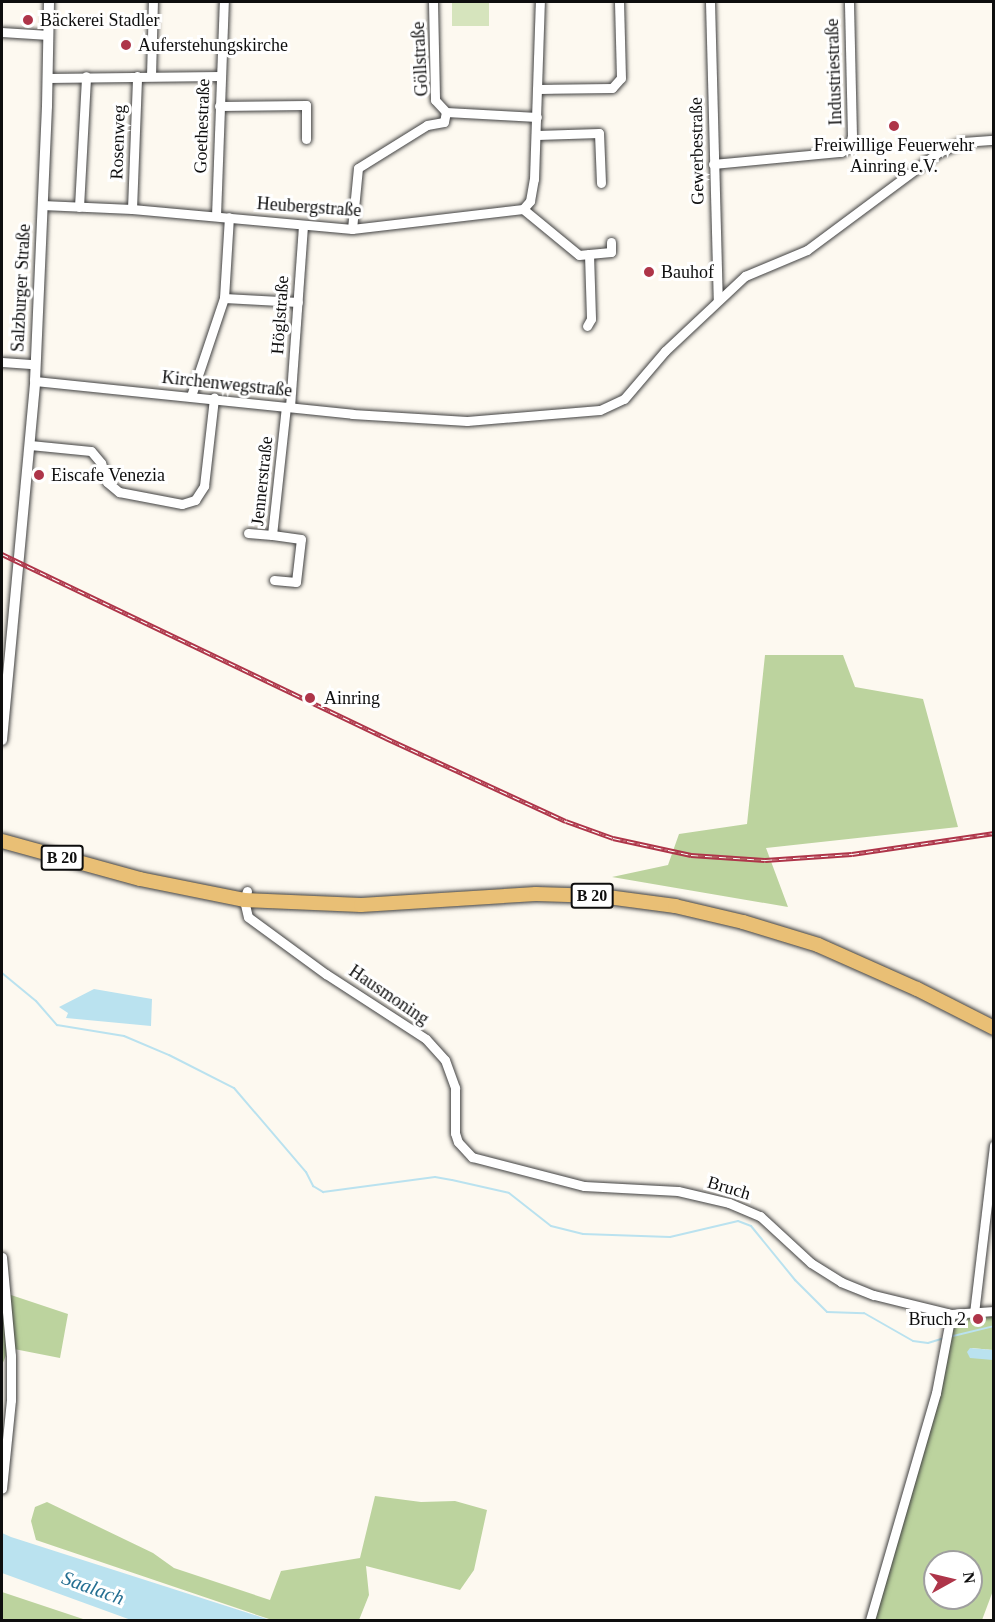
<!DOCTYPE html>
<meta charset="utf-8">
<style>
body{margin:0}
#map{position:relative;width:995px;height:1622px;overflow:hidden;background:#fdf9f0;font-family:Georgia,serif}
div>[style]{position:absolute}
[style*='--x']{left:calc(var(--x)*1px);top:calc(var(--y)*1px);width:calc(var(--w)*1px);rotate:calc(var(--a)*1deg)}
.green>*{inset:0;background:#d6e4bd;transform-origin:0 0}
.forest>*{inset:0;background:#bcd39e}
.water>*{inset:0;background:#bae2ef}
.stream>*{height:2px;margin:-1px;padding:0 1px;transform-origin:1px;border-radius:1px;background:#bae2ef}
.roads{filter:drop-shadow(0 0 2px #414141) drop-shadow(0 0 2px #414141)}
.minor>*{height:9px;margin:-4.5px;padding:0 4.5px;transform-origin:4.5px;border-radius:4.5px;background:#fff}
.tertiary>*{height:10px;margin:-5px;padding:0 5px;transform-origin:5px;border-radius:5px;background:#fff}
.primary>*{height:14px;margin:-7px;padding:0 7px;transform-origin:7px;border-radius:7px;background:#e9bf75}
.rail>*{height:4.5px;margin-top:-2.25px;transform-origin:0;background:repeating-linear-gradient(90deg,#fff 0 7px,#ae3549 0 14px);box-sizing:border-box;border-block:2px solid #ae3549}
.dots>*{width:16px;height:16px;translate:-50% -50%;box-sizing:border-box;border:3px solid #fff;border-radius:50%}
span{translate:-50% -50%;white-space:nowrap;text-align:center;line-height:1.15;-webkit-text-stroke:6px #fff;paint-order:stroke}
.shield-label span{padding:2px 4px;background:#fff;border:2px solid;border-radius:4px;-webkit-text-stroke-width:0}
.shield-label{font-size:16px;color:#0e0e0e;font-weight:700}
.poi-label{font-size:18px;color:#0e0e0e}
.left{translate:0 -50%;text-align:left}
.right{translate:-100% -50%;text-align:right}
.street-label{font-size:18px;color:#0e0e0e}
.water-label{font-size:20px;color:#256f92;font-style:italic}
.frame{position:absolute;inset:0;border:3px solid #0e0e0e;pointer-events:none}
.north{position:absolute;left:923px;top:1550px;width:60px;height:60px;box-sizing:border-box;background:#fff;border:2px solid #9f9f9f;border-radius:50%;rotate:82deg;font-size:16px;font-weight:700;line-height:24px;text-align:center;color:#0e0e0e}
.north::after{content:'';display:block;margin:auto;width:21px;height:27px;background:#ae3549;clip-path:polygon(50% 0,100% 100%,50% 72%,0 100%)}
</style>
<div id="map">
<div class="green">
<div style="left:452px;top:2px;width:37px;height:24px"></div>
</div>
<div class="forest">
<div style="clip-path:polygon(765px 655px,843px 655px,855px 687px,923px 699px,958px 827px,766px 848px,788px 907px,612px 877px,668px 865px,679px 834px,747px 824px)"></div>
<div style="clip-path:polygon(2px 1292px,68px 1314px,60px 1358px,9px 1348px,2px 1365px)"></div>
<div style="clip-path:polygon(evenodd,993px 1315px,993px 1350px,971px 1348px,993px 1360px,994px 1588px,982px 1620px,875px 1620px,940px 1394px,955px 1318px,993px 1315px,935px 1562px,971px 1562px,971px 1598px,935px 1598px,935px 1562px)"></div>
<div style="clip-path:polygon(375px 1496px,421px 1502px,455px 1501px,487px 1510px,474px 1570px,460px 1590px,366px 1566px,369px 1595px,359px 1620px,272px 1620px,36px 1540px,31px 1521px,35px 1507px,47px 1502px,153px 1553px,174px 1568px,270px 1600px,281px 1571px,360px 1558px)"></div>
<div style="clip-path:polygon(2px 1592px,86px 1620px,2px 1620px)"></div>
</div>
<div class="water">
<div style="clip-path:polygon(94px 989px,152px 999px,151px 1026px,66px 1018px,68px 1013px,59px 1007px)"></div>
<div style="clip-path:polygon(970px 1348px,993px 1350px,993px 1360px,970px 1358px,967px 1352px)"></div>
<div style="clip-path:polygon(2px 1533px,11px 1537px,270px 1620px,131px 1620px,2px 1573px)"></div>
</div>
<div class="stream">
<div style="--x:2;--y:973;--w:44;--a:39.5"></div>
<div style="--x:36;--y:1001;--w:32;--a:49"></div>
<div style="--x:57;--y:1025;--w:68;--a:9.3"></div>
<div style="--x:124;--y:1036;--w:49;--a:22.9"></div>
<div style="--x:169;--y:1055;--w:73;--a:26.9"></div>
<div style="--x:234;--y:1088;--w:111;--a:49.4"></div>
<div style="--x:306;--y:1172;--w:16;--a:63"></div>
<div style="--x:313;--y:1186;--w:12;--a:31"></div>
<div style="--x:323;--y:1192;--w:113;--a:-7.6"></div>
<div style="--x:435;--y:1177;--w:17;--a:10"></div>
<div style="--x:452;--y:1180;--w:58;--a:12.8"></div>
<div style="--x:509;--y:1193;--w:53;--a:38.2"></div>
<div style="--x:551;--y:1226;--w:33;--a:14"></div>
<div style="--x:583;--y:1234;--w:87;--a:2"></div>
<div style="--x:670;--y:1237;--w:70;--a:-13.2"></div>
<div style="--x:738;--y:1221;--w:14;--a:21"></div>
<div style="--x:751;--y:1226;--w:70;--a:50.8"></div>
<div style="--x:795;--y:1280;--w:45;--a:45"></div>
<div style="--x:827;--y:1312;--w:37;--a:2"></div>
<div style="--x:864;--y:1313;--w:56;--a:29.7"></div>
<div style="--x:913;--y:1341;--w:15;--a:8"></div>
<div style="--x:928;--y:1343;--w:17;--a:-17"></div>
<div style="--x:949;--y:1337;--w:46;--a:-13.7"></div>
</div>
<div class="roads">
<div class="minor">
<div style="--x:433;--y:2;--w:98;--a:88.8"></div>
<div style="--x:435;--y:100;--w:16;--a:47"></div>
<div style="--x:446;--y:112;--w:91;--a:3.1"></div>
<div style="--x:710;--y:2;--w:298;--a:88.5"></div>
<div style="--x:2;--y:32;--w:46;--a:3.7"></div>
<div style="--x:151;--y:76;--w:74;--a:-88.5"></div>
<div style="--x:47;--y:78;--w:173;--a:-0.7"></div>
<div style="--x:539;--y:89;--w:73;--a:-0.8"></div>
<div style="--x:612;--y:88;--w:13;--a:-48"></div>
<div style="--x:621;--y:78;--w:76;--a:-91.5"></div>
<div style="--x:219;--y:106;--w:87;--a:-0.7"></div>
<div style="--x:306;--y:105;--w:34;--a:90"></div>
<div style="--x:537;--y:135;--w:62;--a:-1.8"></div>
<div style="--x:599;--y:133;--w:50;--a:87.7"></div>
<div style="--x:713;--y:164;--w:129;--a:-5.4"></div>
<div style="--x:841;--y:152;--w:9;--a:-32"></div>
<div style="--x:849;--y:147;--w:11;--a:-75"></div>
<div style="--x:852;--y:136;--w:134;--a:-91.3"></div>
<div style="--x:42;--y:205;--w:90;--a:2.5"></div>
<div style="--x:132;--y:209;--w:221;--a:5.2"></div>
<div style="--x:352;--y:229;--w:172;--a:-6.7"></div>
<div style="--x:523;--y:209;--w:11;--a:-49"></div>
<div style="--x:530;--y:201;--w:22;--a:-80"></div>
<div style="--x:534;--y:179;--w:177;--a:-88.1"></div>
<div style="--x:79;--y:207;--w:131;--a:-86.9"></div>
<div style="--x:132;--y:209;--w:133;--a:-87.8"></div>
<div style="--x:523;--y:209;--w:72;--a:39.4"></div>
<div style="--x:579;--y:255;--w:10;--a:-6"></div>
<div style="--x:589;--y:254;--w:65;--a:88.2"></div>
<div style="--x:591;--y:319;--w:8;--a:120"></div>
<div style="--x:216;--y:216;--w:214;--a:-87.9"></div>
<div style="--x:352;--y:229;--w:61;--a:-84.4"></div>
<div style="--x:358;--y:168;--w:81;--a:-31.9"></div>
<div style="--x:427;--y:125;--w:17;--a:-10"></div>
<div style="--x:444;--y:122;--w:10;--a:-79"></div>
<div style="--x:589;--y:254;--w:22;--a:-5"></div>
<div style="--x:611;--y:252;--w:10;--a:-90"></div>
<div style="--x:224;--y:298;--w:74;--a:3.1"></div>
<div style="--x:2;--y:362;--w:32;--a:4"></div>
<div style="--x:35;--y:381;--w:319;--a:5.9"></div>
<div style="--x:352;--y:414;--w:115;--a:3.5"></div>
<div style="--x:467;--y:421;--w:133;--a:-4.7"></div>
<div style="--x:600;--y:410;--w:26;--a:-25"></div>
<div style="--x:624;--y:399;--w:63;--a:-49.5"></div>
<div style="--x:665;--y:351;--w:110;--a:-43.2"></div>
<div style="--x:745;--y:276;--w:67;--a:-22.8"></div>
<div style="--x:807;--y:250;--w:164;--a:-36.6"></div>
<div style="--x:939;--y:152;--w:26;--a:-23"></div>
<div style="--x:963;--y:142;--w:31;--a:-4"></div>
<div style="--x:191;--y:396;--w:103;--a:-71.4"></div>
<div style="--x:224;--y:298;--w:81;--a:-86.5"></div>
<div style="--x:290;--y:407;--w:182;--a:-85.9"></div>
<div style="--x:30;--y:445;--w:61;--a:5.6"></div>
<div style="--x:91;--y:451;--w:16;--a:50"></div>
<div style="--x:101;--y:463;--w:20;--a:72"></div>
<div style="--x:107;--y:482;--w:16;--a:40"></div>
<div style="--x:119;--y:492;--w:64;--a:10.8"></div>
<div style="--x:182;--y:504;--w:14;--a:-17"></div>
<div style="--x:195;--y:500;--w:17;--a:-57"></div>
<div style="--x:204;--y:486;--w:89;--a:-83.5"></div>
<div style="--x:248;--y:533;--w:24;--a:5"></div>
<div style="--x:274;--y:580;--w:22;--a:5"></div>
<div style="--x:296;--y:582;--w:43;--a:-83.4"></div>
<div style="--x:301;--y:539;--w:29;--a:-172"></div>
<div style="--x:272;--y:535;--w:129;--a:-83.8"></div>
<div style="--x:247;--y:891;--w:9;--a:108"></div>
<div style="--x:244;--y:900;--w:17;--a:77"></div>
<div style="--x:248;--y:917;--w:97;--a:36.2"></div>
<div style="--x:326;--y:974;--w:119;--a:33"></div>
<div style="--x:426;--y:1039;--w:28;--a:48"></div>
<div style="--x:445;--y:1060;--w:30;--a:70"></div>
<div style="--x:455;--y:1088;--w:45;--a:90"></div>
<div style="--x:455;--y:1133;--w:9;--a:72"></div>
<div style="--x:458;--y:1142;--w:21;--a:47"></div>
<div style="--x:472;--y:1157;--w:116;--a:14.5"></div>
<div style="--x:584;--y:1186;--w:94;--a:3"></div>
<div style="--x:678;--y:1191;--w:52;--a:13.2"></div>
<div style="--x:729;--y:1203;--w:34;--a:23"></div>
<div style="--x:760;--y:1216;--w:69;--a:42.7"></div>
<div style="--x:811;--y:1263;--w:36;--a:32"></div>
<div style="--x:841;--y:1282;--w:35;--a:22"></div>
<div style="--x:874;--y:1295;--w:79;--a:13.9"></div>
<div style="--x:951;--y:1314;--w:43;--a:-4"></div>
<div style="--x:2;--y:1257;--w:99;--a:84.8"></div>
<div style="--x:11;--y:1356;--w:44;--a:90"></div>
<div style="--x:11;--y:1400;--w:89;--a:95.8"></div>
<div style="--x:974;--y:1313;--w:169;--a:-83.2"></div>
<div style="--x:870;--y:1620;--w:236;--a:-73.8"></div>
<div style="--x:936;--y:1393;--w:80;--a:-79.2"></div>
</div>
<div class="tertiary">
<div style="--x:2;--y:740;--w:361;--a:-84.7"></div>
<div style="--x:35;--y:381;--w:275;--a:-87.5"></div>
<div style="--x:47;--y:106;--w:104;--a:-88.9"></div>
</div>
<div class="primary">
<div style="--x:2;--y:841;--w:143;--a:15.4"></div>
<div style="--x:140;--y:879;--w:106;--a:11.4"></div>
<div style="--x:244;--y:900;--w:117;--a:2.4"></div>
<div style="--x:361;--y:905;--w:175;--a:-3.6"></div>
<div style="--x:536;--y:894;--w:64;--a:1.8"></div>
<div style="--x:600;--y:896;--w:76;--a:7.6"></div>
<div style="--x:675;--y:906;--w:70;--a:13.2"></div>
<div style="--x:743;--y:922;--w:78;--a:17"></div>
<div style="--x:818;--y:945;--w:108;--a:24"></div>
<div style="--x:917;--y:989;--w:86;--a:26.9"></div>
</div>
</div>
<div class="rail">
<div style="--x:2;--y:554;--w:426;--a:25.6"></div>
<div style="--x:386;--y:738;--w:198;--a:24.8"></div>
<div style="--x:566;--y:821;--w:50;--a:19.9"></div>
<div style="--x:613;--y:838;--w:80;--a:12.3"></div>
<div style="--x:691;--y:855;--w:74;--a:3.9"></div>
<div style="--x:765;--y:860;--w:87;--a:-3.9"></div>
<div style="--x:852;--y:854;--w:144;--a:-8.4"></div>
</div>
<div class="dots">
<div style="left:28px;top:20px;background:#ae3549"></div>
<div style="left:126px;top:45px;background:#ae3549"></div>
<div style="left:894px;top:126px;background:#ae3549"></div>
<div style="left:649px;top:272px;background:#ae3549"></div>
<div style="left:39px;top:475px;background:#ae3549"></div>
<div style="left:310px;top:698px;background:#ae3549"></div>
<div style="left:978px;top:1319px;background:#ae3549"></div>
</div>
<div class="shield-label">
<span style="left:62px;top:858px">B 20</span>
<span style="left:592px;top:896px">B 20</span>
</div>
<div class="poi-label">
<span class="left" style="left:40px;top:20px">Bäckerei Stadler</span>
<span class="left" style="left:138px;top:45px">Auferstehungskirche</span>
<span style="left:894px;top:156px">Freiwillige Feuerwehr<br>Ainring e.V.</span>
<span class="left" style="left:661px;top:272px">Bauhof</span>
<span class="left" style="left:51px;top:475px">Eiscafe Venezia</span>
<span class="left" style="left:324px;top:698px">Ainring</span>
<span class="right" style="left:966px;top:1319px">Bruch 2</span>
</div>
<div class="street-label">
<span style="left:420px;top:59px;rotate:-93deg">Göllstraße</span>
<span style="left:834px;top:72px;rotate:-92deg">Industriestraße</span>
<span style="left:202px;top:126px;rotate:-88deg">Goethestraße</span>
<span style="left:118px;top:142px;rotate:-88deg">Rosenweg</span>
<span style="left:697px;top:151px;rotate:-91deg">Gewerbestraße</span>
<span style="left:309px;top:207px;rotate:4deg">Heubergstraße</span>
<span style="left:21px;top:288px;rotate:-87deg">Salzburger Straße</span>
<span style="left:280px;top:315px;rotate:-86deg">Höglstraße</span>
<span style="left:227px;top:384px;rotate:6deg">Kirchenwegstraße</span>
<span style="left:262px;top:481px;rotate:-84deg">Jennerstraße</span>
<span style="left:389px;top:995px;rotate:34deg">Hausmoning</span>
<span style="left:729px;top:1188px;rotate:17deg">Bruch</span>
</div>
<div class="water-label">
<span style="left:93px;top:1588px;rotate:20deg">Saalach</span>
</div>
<div class="frame"></div>
<div class="north">N</div>
</div>
